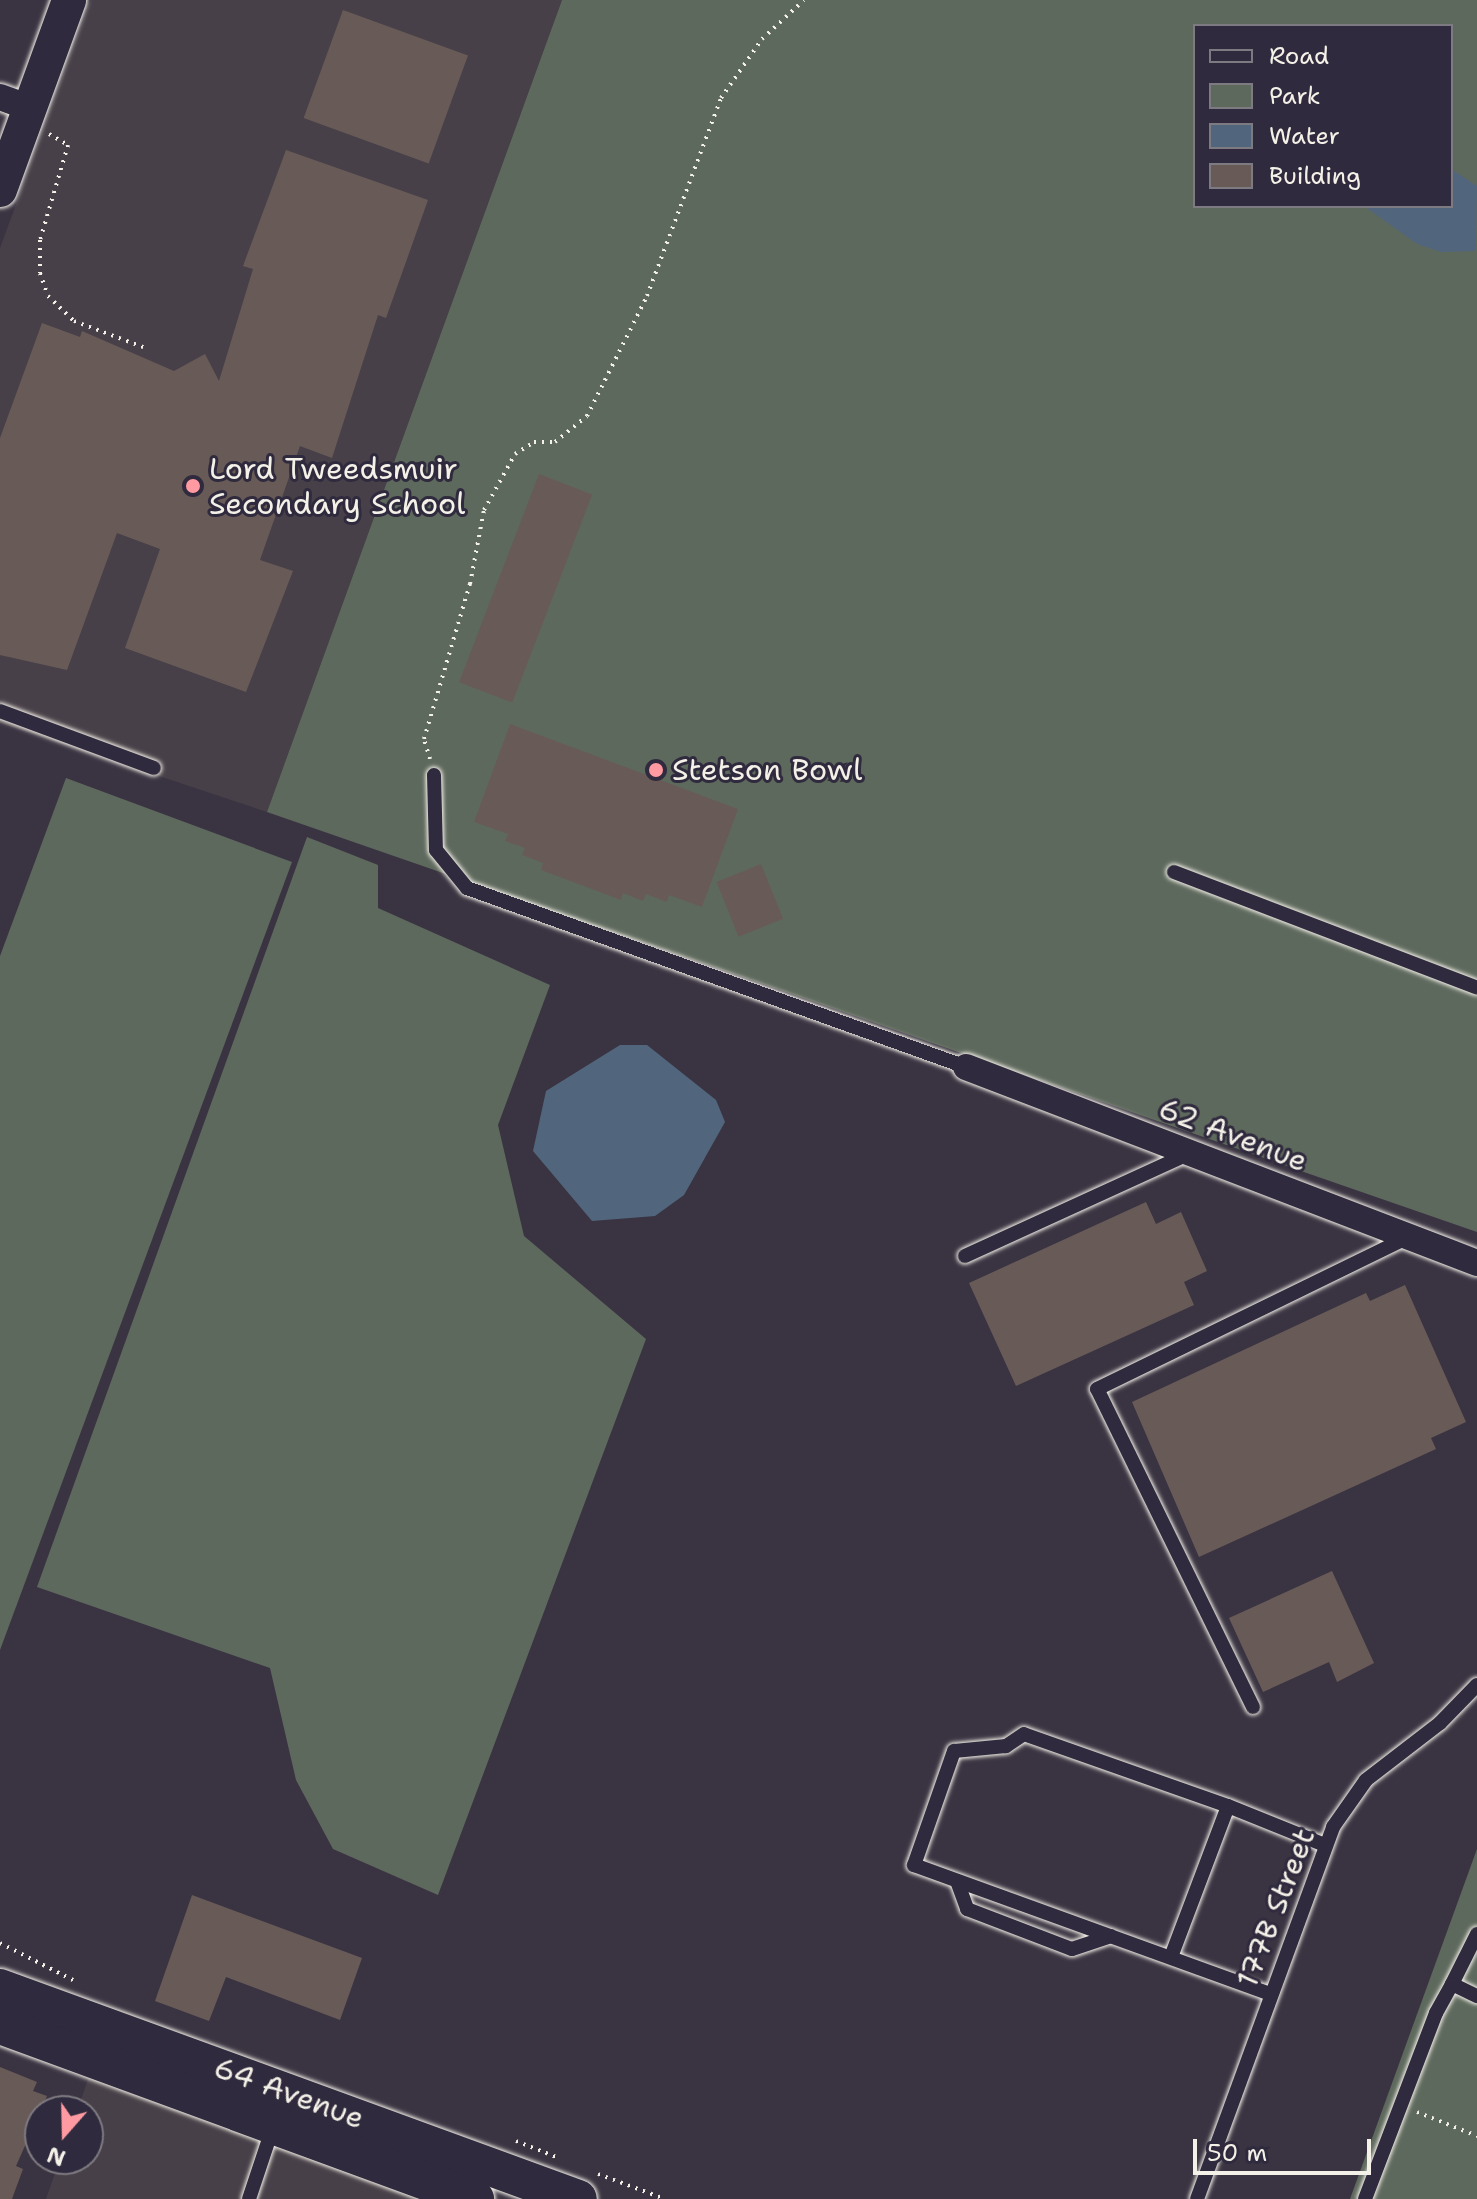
<!DOCTYPE html>
<style>
body{margin:0}
#map{position:relative;width:1477px;height:2199px;overflow:hidden;background:#3a3442;font-family:"Shantell Sans",sans-serif}
div>[style]{position:absolute}
[style*='--x']{left:calc(var(--x)*1px);top:calc(var(--y)*1px);width:calc(var(--w)*1px);rotate:calc(var(--a)*1deg)}
.built>*{inset:0;background:#484048}
.green>*{inset:0;background:#5e695d}
.water>*{inset:0;background:#51667d}
.building>*{inset:0;background:#685b57;transform-origin:0 0}
.path>*{height:4px;margin-top:-2px;transform-origin:0;background:repeating-linear-gradient(90deg,#f4f1e8 0 2px,transparent 0 8px)}
.roads{filter:drop-shadow(0 0 2px #f4f1e8) drop-shadow(0 0 2px #f4f1e8)}
.service>*{height:14px;margin:-7px;padding:0 7px;transform-origin:7px;border-radius:7px;background:#2f2a3d}
.minor>*{height:26px;margin:-13px;padding:0 13px;transform-origin:13px;border-radius:13px;background:#2f2a3d}
.tertiary>*{height:34px;margin:-17px;padding:0 17px;transform-origin:17px;border-radius:17px;background:#2f2a3d}
.secondary>*{height:38px;margin:-19px;padding:0 19px;transform-origin:19px;border-radius:19px;background:#2f2a3d}
.dots>*{width:22px;height:22px;translate:-50% -50%;box-sizing:border-box;border:4px solid #2f2a3d;border-radius:50%}
span{translate:-50% -50%;white-space:nowrap;text-align:center;line-height:1.15;-webkit-text-stroke:6px #2f2a3d;paint-order:stroke}
.poi-label{font-size:30px;color:#f4f1e8}
.left{translate:0 -50%;text-align:left}
.street-label{font-size:30px;color:#f4f1e8}
.legend{position:absolute;left:1193px;top:24px;width:260px;height:184px;box-sizing:border-box;background:#2f2a3d;border:2px solid #7e7a81;margin:0;padding:10px 14px;list-style:none;font-size:24px;color:#f4f1e8}
.legend li{display:flex;align-items:center;gap:16px;height:40px}
.legend b{width:40px;border:2px solid #7e7a81}
.north{position:absolute;left:24px;top:2095px;width:80px;height:80px;box-sizing:border-box;background:#2f2a3d;border:2px solid #7e7a81;border-radius:50%;rotate:200deg;font-size:22px;font-weight:700;line-height:32px;text-align:center;color:#f4f1e8}
.north::after{content:'';display:block;margin:auto;width:28px;height:36px;background:#ff9aa2;clip-path:polygon(50% 0,100% 100%,50% 72%,0 100%)}
.scale{position:absolute;left:1193px;top:2139px;width:178px;height:36px;box-sizing:border-box;border:4px solid #f4f1e8;border-top:0;padding-left:10px;font-size:24px;line-height:28px;white-space:nowrap;color:#f4f1e8;-webkit-text-stroke:6px #2f2a3d;paint-order:stroke}
</style>
<div id="map">
<div class="built">
<div style="clip-path:polygon(91px 0,562px 0,267px 812px,0 723px,0 248px)"></div>
<div style="clip-path:polygon(94px 2062px,448px 2199px,46px 2199px,60px 2159px,88px 2159px,88px 2111px,77px 2111px)"></div>
</div>
<div class="green">
<div style="clip-path:polygon(evenodd,562px 0,1477px 0,1477px 1232px,267px 812px,562px 0,1195px 26px,1451px 26px,1451px 206px,1195px 206px,1195px 26px)"></div>
<div style="clip-path:polygon(66px 778px,292px 862px,0 1650px,0 956px)"></div>
<div style="clip-path:polygon(307px 837px,378px 865px,378px 908px,550px 985px,498px 1125px,524px 1236px,646px 1339px,438px 1895px,333px 1849px,296px 1780px,270px 1668px,37px 1587px)"></div>
<div style="clip-path:polygon(1477px 1849px,1477px 2199px,1350px 2199px)"></div>
</div>
<div class="water">
<div style="clip-path:polygon(1451px 169px,1477px 186px,1476px 251px,1441px 252px,1417px 244px,1364px 206px,1451px 206px)"></div>
<div style="clip-path:polygon(620px 1045px,647px 1045px,716px 1100px,725px 1122px,684px 1195px,655px 1216px,592px 1221px,533px 1151px,546px 1091px)"></div>
</div>
<div class="building">
<div style="left:343px;top:10px;width:133px;height:115px;rotate:20deg"></div>
<div style="clip-path:polygon(286px 150px,428px 200px,386px 318px,378px 315px,332px 458px,300px 446px,260px 560px,293px 571px,246px 692px,125px 648px,160px 549px,117px 533px,67px 670px,0 655px,0 438px,42px 323px,80px 337px,82px 331px,174px 371px,205px 354px,219px 381px,253px 269px,243px 266px)"></div>
<div style="left:539px;top:474px;width:57px;height:223px;rotate:21deg"></div>
<div style="clip-path:polygon(510px 724px,738px 809px,702px 907px,669px 895px,667px 902px,646px 894px,643px 901px,623px 893px,621px 900px,541px 870px,543px 863px,522px 855px,525px 848px,505px 841px,508px 834px,474px 822px)"></div>
<div style="left:761px;top:864px;width:59px;height:48px;rotate:68deg"></div>
<div style="clip-path:polygon(1146px 1202px,1156px 1224px,1181px 1212px,1207px 1271px,1184px 1282px,1194px 1305px,1016px 1386px,969px 1283px)"></div>
<div style="clip-path:polygon(1405px 1285px,1466px 1422px,1431px 1438px,1436px 1449px,1199px 1557px,1132px 1402px,1366px 1293px,1370px 1301px)"></div>
<div style="clip-path:polygon(1332px 1571px,1374px 1663px,1337px 1682px,1329px 1662px,1263px 1692px,1229px 1618px)"></div>
<div style="clip-path:polygon(192px 1895px,362px 1958px,340px 2020px,226px 1977px,209px 2021px,155px 2001px)"></div>
<div style="clip-path:polygon(0 2067px,37px 2082px,33px 2091px,47px 2096px,16px 2166px,23px 2169px,12px 2199px,0 2199px)"></div>
</div>
<div class="path">
<div style="--x:49;--y:134;--w:22;--a:30"></div>
<div style="--x:68;--y:145;--w:99;--a:106.4"></div>
<div style="--x:40;--y:240;--w:33;--a:90"></div>
<div style="--x:40;--y:273;--w:24;--a:71"></div>
<div style="--x:48;--y:296;--w:36;--a:44"></div>
<div style="--x:74;--y:321;--w:74;--a:20.6"></div>
<div style="--x:430;--y:759;--w:21;--a:-107"></div>
<div style="--x:424;--y:739;--w:162;--a:-73.5"></div>
<div style="--x:470;--y:584;--w:75;--a:-79.3"></div>
<div style="--x:484;--y:510;--w:64;--a:-61"></div>
<div style="--x:515;--y:454;--w:22;--a:-32"></div>
<div style="--x:534;--y:442;--w:21;--a:0"></div>
<div style="--x:555;--y:442;--w:41;--a:-39.1"></div>
<div style="--x:587;--y:416;--w:134;--a:-63.4"></div>
<div style="--x:647;--y:296;--w:211;--a:-69.5"></div>
<div style="--x:721;--y:98;--w:72;--a:-55.2"></div>
<div style="--x:762;--y:39;--w:57;--a:-42.9"></div>
<div style="--x:0;--y:1943;--w:82;--a:26.9"></div>
<div style="--x:1417;--y:2112;--w:65;--a:21.8"></div>
<div style="--x:516;--y:2141;--w:43;--a:21.8"></div>
<div style="--x:598;--y:2174;--w:72;--a:20.5"></div>
</div>
<div class="roads">
<div class="service">
<div style="--x:0;--y:711;--w:164;--a:20.3"></div>
<div style="--x:434;--y:775;--w:75;--a:88.5"></div>
<div style="--x:436;--y:850;--w:49;--a:50.8"></div>
<div style="--x:467;--y:888;--w:530;--a:19.73"></div>
<div style="--x:1174;--y:872;--w:324;--a:20.9"></div>
<div style="--x:965;--y:1256;--w:247;--a:-24.6"></div>
<div style="--x:1253;--y:1707;--w:354;--a:-116.1"></div>
<div style="--x:1097;--y:1389;--w:346;--a:-26"></div>
<div style="--x:1228;--y:1806;--w:105;--a:21.9"></div>
<div style="--x:957;--y:1881;--w:30;--a:70"></div>
<div style="--x:967;--y:1909;--w:112;--a:20.9"></div>
<div style="--x:1072;--y:1949;--w:41;--a:-18.4"></div>
<div style="--x:1171;--y:1957;--w:161;--a:-69.3"></div>
<div style="--x:1228;--y:1806;--w:216;--a:-160.6"></div>
<div style="--x:1024;--y:1734;--w:22;--a:146"></div>
<div style="--x:1006;--y:1746;--w:52;--a:174.5"></div>
<div style="--x:954;--y:1751;--w:121;--a:109.3"></div>
<div style="--x:914;--y:1865;--w:380;--a:19.9"></div>
<div style="--x:1452;--y:1984;--w:56;--a:-63.4"></div>
<div style="--x:249;--y:2199;--w:76;--a:-71.6"></div>
<div style="--x:1197;--y:2199;--w:396;--a:-69.9"></div>
<div style="--x:1333;--y:1827;--w:57;--a:-54.9"></div>
<div style="--x:1366;--y:1780;--w:93;--a:-37.6"></div>
<div style="--x:1440;--y:1723;--w:53;--a:-45.8"></div>
<div style="--x:1365;--y:2199;--w:199;--a:-69.1"></div>
<div style="--x:1436;--y:2013;--w:33;--a:-61"></div>
<div style="--x:1452;--y:1984;--w:28;--a:26"></div>
</div>
<div class="minor">
<div style="--x:0;--y:97;--w:32;--a:20"></div>
<div style="--x:966;--y:1067;--w:547;--a:20.98"></div>
</div>
<div class="tertiary">
<div style="--x:0;--y:190;--w:202;--a:-70"></div>
</div>
<div class="secondary">
<div style="--x:0;--y:1988;--w:615;--a:20.05"></div>
<div style="--x:0;--y:2025;--w:506;--a:20.12"></div>
</div>
</div>
<div class="dots">
<div style="left:193px;top:486px;background:#ff9aa2"></div>
<div style="left:656px;top:770px;background:#ff9aa2"></div>
</div>
<div class="poi-label">
<span class="left" style="left:209px;top:486px">Lord Tweedsmuir<br>Secondary School</span>
<span class="left" style="left:672px;top:770px">Stetson Bowl</span>
</div>
<div class="street-label">
<span style="left:1233px;top:1135px;rotate:21deg">62 Avenue</span>
<span style="left:1276px;top:1908px;rotate:-69deg">177B Street</span>
<span style="left:289px;top:2093px;rotate:20deg">64 Avenue</span>
</div>
<ul class="legend">
<li><b style="height:10px;background:#2f2a3d"></b>Road</li>
<li><b style="height:22px;background:#5e695d"></b>Park</li>
<li><b style="height:22px;background:#51667d"></b>Water</li>
<li><b style="height:22px;background:#685b57"></b>Building</li>
</ul>
<div class="north">N</div>
<div class="scale">50 m</div>
</div>
